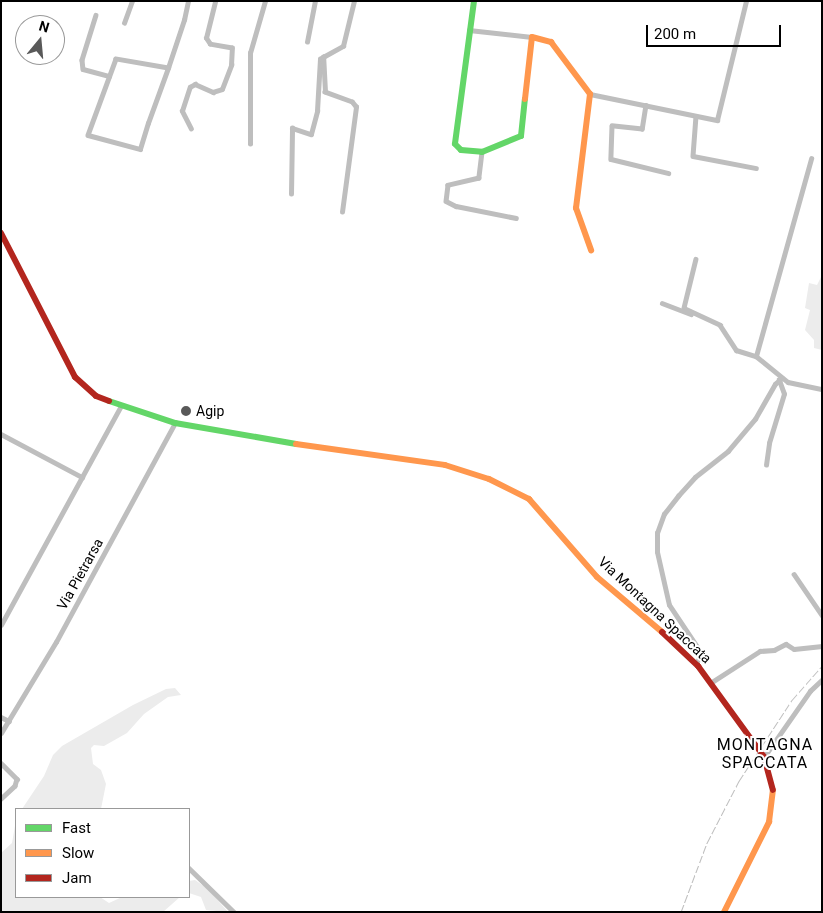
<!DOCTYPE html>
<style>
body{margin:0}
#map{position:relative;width:823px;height:913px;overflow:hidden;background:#fff;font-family:Roboto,sans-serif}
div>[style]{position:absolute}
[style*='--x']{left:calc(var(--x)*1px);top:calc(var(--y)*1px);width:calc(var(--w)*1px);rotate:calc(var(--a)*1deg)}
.green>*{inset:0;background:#ececec}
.street>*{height:4.5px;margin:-2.25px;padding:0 2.25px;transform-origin:2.25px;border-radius:2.25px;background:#bebebe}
.fast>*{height:6px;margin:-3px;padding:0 3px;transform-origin:3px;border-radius:3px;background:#63d668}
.slow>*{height:6px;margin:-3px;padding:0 3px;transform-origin:3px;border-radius:3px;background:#ff974d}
.jam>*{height:6px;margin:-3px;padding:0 3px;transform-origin:3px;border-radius:3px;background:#b3261e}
.rail>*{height:1px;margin-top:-0.5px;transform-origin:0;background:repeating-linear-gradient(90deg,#bebebe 0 8px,transparent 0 10.5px)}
.dots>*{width:14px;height:14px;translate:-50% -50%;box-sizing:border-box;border:2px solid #fff;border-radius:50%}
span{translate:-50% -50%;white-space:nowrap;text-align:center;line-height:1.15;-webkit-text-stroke:4px #fff;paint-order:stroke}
.poi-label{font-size:14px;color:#000}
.left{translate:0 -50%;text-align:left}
.street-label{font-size:14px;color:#000}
.quarter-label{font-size:16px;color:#000;letter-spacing:1px}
.frame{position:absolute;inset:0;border:2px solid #000;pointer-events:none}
.legend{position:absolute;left:15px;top:808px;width:175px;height:90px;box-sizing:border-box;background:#fff;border:1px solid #999;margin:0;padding:6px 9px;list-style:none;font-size:15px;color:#000}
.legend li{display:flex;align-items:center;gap:10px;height:25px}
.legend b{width:25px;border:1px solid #999}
.north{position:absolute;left:15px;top:15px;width:50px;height:50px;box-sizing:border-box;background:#fff;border:1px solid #999;border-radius:50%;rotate:17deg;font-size:14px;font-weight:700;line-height:20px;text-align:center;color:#000}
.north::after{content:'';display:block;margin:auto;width:18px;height:22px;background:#595959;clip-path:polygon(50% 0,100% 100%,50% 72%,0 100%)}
.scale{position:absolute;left:646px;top:25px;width:135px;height:22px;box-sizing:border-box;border:2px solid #000;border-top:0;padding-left:6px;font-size:15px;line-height:18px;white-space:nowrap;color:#000;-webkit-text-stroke:4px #fff;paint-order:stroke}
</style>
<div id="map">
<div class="green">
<div style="clip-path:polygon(822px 275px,822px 350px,814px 348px,814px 340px,805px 330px,810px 310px,805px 308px,809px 283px,817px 285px)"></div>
<div style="clip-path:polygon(175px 688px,181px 695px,168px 697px,144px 714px,127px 733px,104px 746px,94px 745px,91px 748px,93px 764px,101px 770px,106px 784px,101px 809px,22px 809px,44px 776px,53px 755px,62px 746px,133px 705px,166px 689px)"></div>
<div style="clip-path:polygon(16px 820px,16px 897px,100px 897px,109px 903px,122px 897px,180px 897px,163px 912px,1px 912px,1px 853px,12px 843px)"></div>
<div style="clip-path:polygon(195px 880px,208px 889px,228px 912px,206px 910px,201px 897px,189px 893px,189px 881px)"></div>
</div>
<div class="street">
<div style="--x:96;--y:15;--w:47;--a:107.3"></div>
<div style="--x:82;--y:60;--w:9;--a:84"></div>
<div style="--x:83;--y:69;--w:27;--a:15"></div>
<div style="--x:124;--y:23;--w:23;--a:-70"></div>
<div style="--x:469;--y:30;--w:63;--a:6.3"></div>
<div style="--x:307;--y:42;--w:42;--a:-79"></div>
<div style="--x:168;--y:68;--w:53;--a:-170.2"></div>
<div style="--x:116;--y:59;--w:81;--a:110.2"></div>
<div style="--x:88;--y:135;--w:54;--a:15.1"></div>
<div style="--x:140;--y:149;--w:27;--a:-73"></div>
<div style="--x:148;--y:123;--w:59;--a:-70"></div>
<div style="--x:168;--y:68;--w:51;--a:-71.6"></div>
<div style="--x:184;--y:20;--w:19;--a:-78"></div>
<div style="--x:590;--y:94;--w:130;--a:11.6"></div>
<div style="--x:717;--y:120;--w:122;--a:-76.3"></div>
<div style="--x:646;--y:105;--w:24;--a:99"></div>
<div style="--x:642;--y:129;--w:30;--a:-174"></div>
<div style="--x:612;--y:126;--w:33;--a:92"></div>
<div style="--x:611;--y:159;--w:59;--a:13.8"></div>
<div style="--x:696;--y:116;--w:40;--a:94.3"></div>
<div style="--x:693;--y:156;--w:64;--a:10.8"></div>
<div style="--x:191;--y:129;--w:20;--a:-117"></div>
<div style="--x:182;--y:111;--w:25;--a:-72"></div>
<div style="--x:190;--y:87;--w:6;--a:-31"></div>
<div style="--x:195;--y:84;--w:20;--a:24"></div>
<div style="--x:213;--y:92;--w:9;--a:-18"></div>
<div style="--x:222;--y:89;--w:26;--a:-69"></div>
<div style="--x:231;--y:65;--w:17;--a:-87"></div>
<div style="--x:232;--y:48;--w:22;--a:-170"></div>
<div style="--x:210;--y:44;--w:7;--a:-124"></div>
<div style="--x:206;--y:38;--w:38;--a:-76"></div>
<div style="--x:250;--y:144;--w:91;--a:-90"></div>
<div style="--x:250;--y:53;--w:54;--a:-73.9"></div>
<div style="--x:482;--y:152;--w:26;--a:97"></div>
<div style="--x:479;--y:178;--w:32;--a:167"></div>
<div style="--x:448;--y:185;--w:16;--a:97"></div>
<div style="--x:446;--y:201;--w:11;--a:27"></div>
<div style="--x:456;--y:206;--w:61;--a:11.3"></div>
<div style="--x:291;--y:194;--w:66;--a:-89.1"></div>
<div style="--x:292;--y:128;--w:20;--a:18"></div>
<div style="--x:311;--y:134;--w:24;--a:-75"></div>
<div style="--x:317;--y:111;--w:52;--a:-86.7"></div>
<div style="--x:320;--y:59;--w:4;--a:-34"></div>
<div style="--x:342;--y:212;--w:106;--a:-82.4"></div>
<div style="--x:356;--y:107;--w:6;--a:-129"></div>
<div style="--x:352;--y:102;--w:29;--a:-160"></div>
<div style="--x:325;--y:92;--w:35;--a:-93"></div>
<div style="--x:323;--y:57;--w:23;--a:-29"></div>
<div style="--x:343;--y:46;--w:46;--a:-76.3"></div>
<div style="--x:696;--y:259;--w:50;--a:103.8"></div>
<div style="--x:684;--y:308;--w:40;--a:25"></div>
<div style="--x:720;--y:325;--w:30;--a:57"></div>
<div style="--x:736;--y:350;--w:21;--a:17"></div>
<div style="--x:756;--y:356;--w:41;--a:39.1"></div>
<div style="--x:788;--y:382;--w:35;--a:12"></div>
<div style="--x:662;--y:303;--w:31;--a:21"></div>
<div style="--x:756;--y:356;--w:205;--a:-74.4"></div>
<div style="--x:1;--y:434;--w:92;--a:28"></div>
<div style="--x:766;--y:465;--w:22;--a:-82"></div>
<div style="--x:769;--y:443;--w:51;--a:-73"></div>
<div style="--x:784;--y:394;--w:15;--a:-110"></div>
<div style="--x:794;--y:574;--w:50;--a:55.7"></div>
<div style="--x:1;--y:625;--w:250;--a:-61.3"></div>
<div style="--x:696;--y:663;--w:7;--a:-56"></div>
<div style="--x:700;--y:657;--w:10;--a:-107"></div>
<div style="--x:697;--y:647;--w:50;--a:-123.7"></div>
<div style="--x:669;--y:605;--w:54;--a:-102.8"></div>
<div style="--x:657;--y:552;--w:19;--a:-90"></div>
<div style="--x:657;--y:533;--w:20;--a:-70"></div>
<div style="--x:664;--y:514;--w:23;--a:-52"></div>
<div style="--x:678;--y:496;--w:25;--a:-48"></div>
<div style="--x:695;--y:477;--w:42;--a:-38.2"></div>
<div style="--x:728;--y:451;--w:42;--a:-49.8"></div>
<div style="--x:755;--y:419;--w:40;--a:-60.3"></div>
<div style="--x:775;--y:384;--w:9;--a:-41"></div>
<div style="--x:712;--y:682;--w:57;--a:-32.9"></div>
<div style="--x:760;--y:651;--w:14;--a:-4"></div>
<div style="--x:774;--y:650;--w:13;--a:-27"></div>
<div style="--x:786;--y:644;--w:9;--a:32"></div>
<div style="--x:794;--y:649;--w:28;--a:-6"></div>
<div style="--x:1;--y:717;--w:9;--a:27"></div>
<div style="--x:1;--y:733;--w:106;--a:-58.9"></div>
<div style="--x:56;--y:642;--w:249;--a:-61.5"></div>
<div style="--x:764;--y:757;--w:80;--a:-55.1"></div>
<div style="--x:810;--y:691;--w:16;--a:-43"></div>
<div style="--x:1;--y:763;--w:23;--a:45"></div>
<div style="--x:17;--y:779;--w:7;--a:106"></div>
<div style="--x:15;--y:786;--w:19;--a:137"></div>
<div style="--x:189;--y:868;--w:63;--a:44.4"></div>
</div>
<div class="fast">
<div style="--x:474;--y:1;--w:144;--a:97.6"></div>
<div style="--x:455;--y:144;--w:8;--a:45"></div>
<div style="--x:461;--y:150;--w:21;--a:5"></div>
<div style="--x:482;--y:152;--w:42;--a:-22.3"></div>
<div style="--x:521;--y:136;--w:37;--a:-84"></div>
<div style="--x:109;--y:401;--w:70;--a:18.4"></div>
<div style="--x:175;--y:423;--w:123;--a:9.8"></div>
</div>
<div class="slow">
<div style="--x:525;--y:99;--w:62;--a:-83.6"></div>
<div style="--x:532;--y:37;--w:20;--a:15"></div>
<div style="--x:551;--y:42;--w:65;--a:53.1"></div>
<div style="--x:590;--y:94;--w:115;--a:97"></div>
<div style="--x:576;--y:208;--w:45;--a:70.3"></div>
<div style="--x:296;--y:444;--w:150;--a:8"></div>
<div style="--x:445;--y:465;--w:46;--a:17.7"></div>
<div style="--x:489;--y:479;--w:45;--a:26.6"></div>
<div style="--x:529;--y:499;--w:103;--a:48.9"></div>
<div style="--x:597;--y:577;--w:85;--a:40.2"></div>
<div style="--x:724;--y:912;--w:101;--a:-63.4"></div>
<div style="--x:769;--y:822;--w:32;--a:-83"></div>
</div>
<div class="jam">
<div style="--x:1;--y:233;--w:162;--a:62.8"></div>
<div style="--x:75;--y:377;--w:28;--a:42"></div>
<div style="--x:96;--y:396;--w:14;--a:21"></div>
<div style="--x:662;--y:632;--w:50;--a:43.4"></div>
<div style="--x:698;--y:666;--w:112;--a:54"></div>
<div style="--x:764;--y:757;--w:34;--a:75"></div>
</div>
<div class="rail">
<div style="--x:681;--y:912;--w:74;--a:-69.4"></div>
<div style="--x:707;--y:843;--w:70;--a:-62.7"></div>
<div style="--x:739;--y:781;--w:97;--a:-56.8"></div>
<div style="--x:792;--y:700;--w:45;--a:-48.6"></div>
</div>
<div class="dots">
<div style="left:186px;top:411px;background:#595959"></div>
</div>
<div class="poi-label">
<span class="left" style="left:196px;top:411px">Agip</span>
</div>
<div class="street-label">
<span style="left:80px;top:574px;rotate:-61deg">Via Pietrarsa</span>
<span style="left:655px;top:610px;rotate:43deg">Via Montagna Spaccata</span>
</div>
<div class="quarter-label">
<span style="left:765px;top:754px">MONTAGNA<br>SPACCATA</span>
</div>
<div class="frame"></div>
<ul class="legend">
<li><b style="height:6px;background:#63d668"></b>Fast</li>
<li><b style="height:6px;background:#ff974d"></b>Slow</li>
<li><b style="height:6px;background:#b3261e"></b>Jam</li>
</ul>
<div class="north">N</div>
<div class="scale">200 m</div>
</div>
